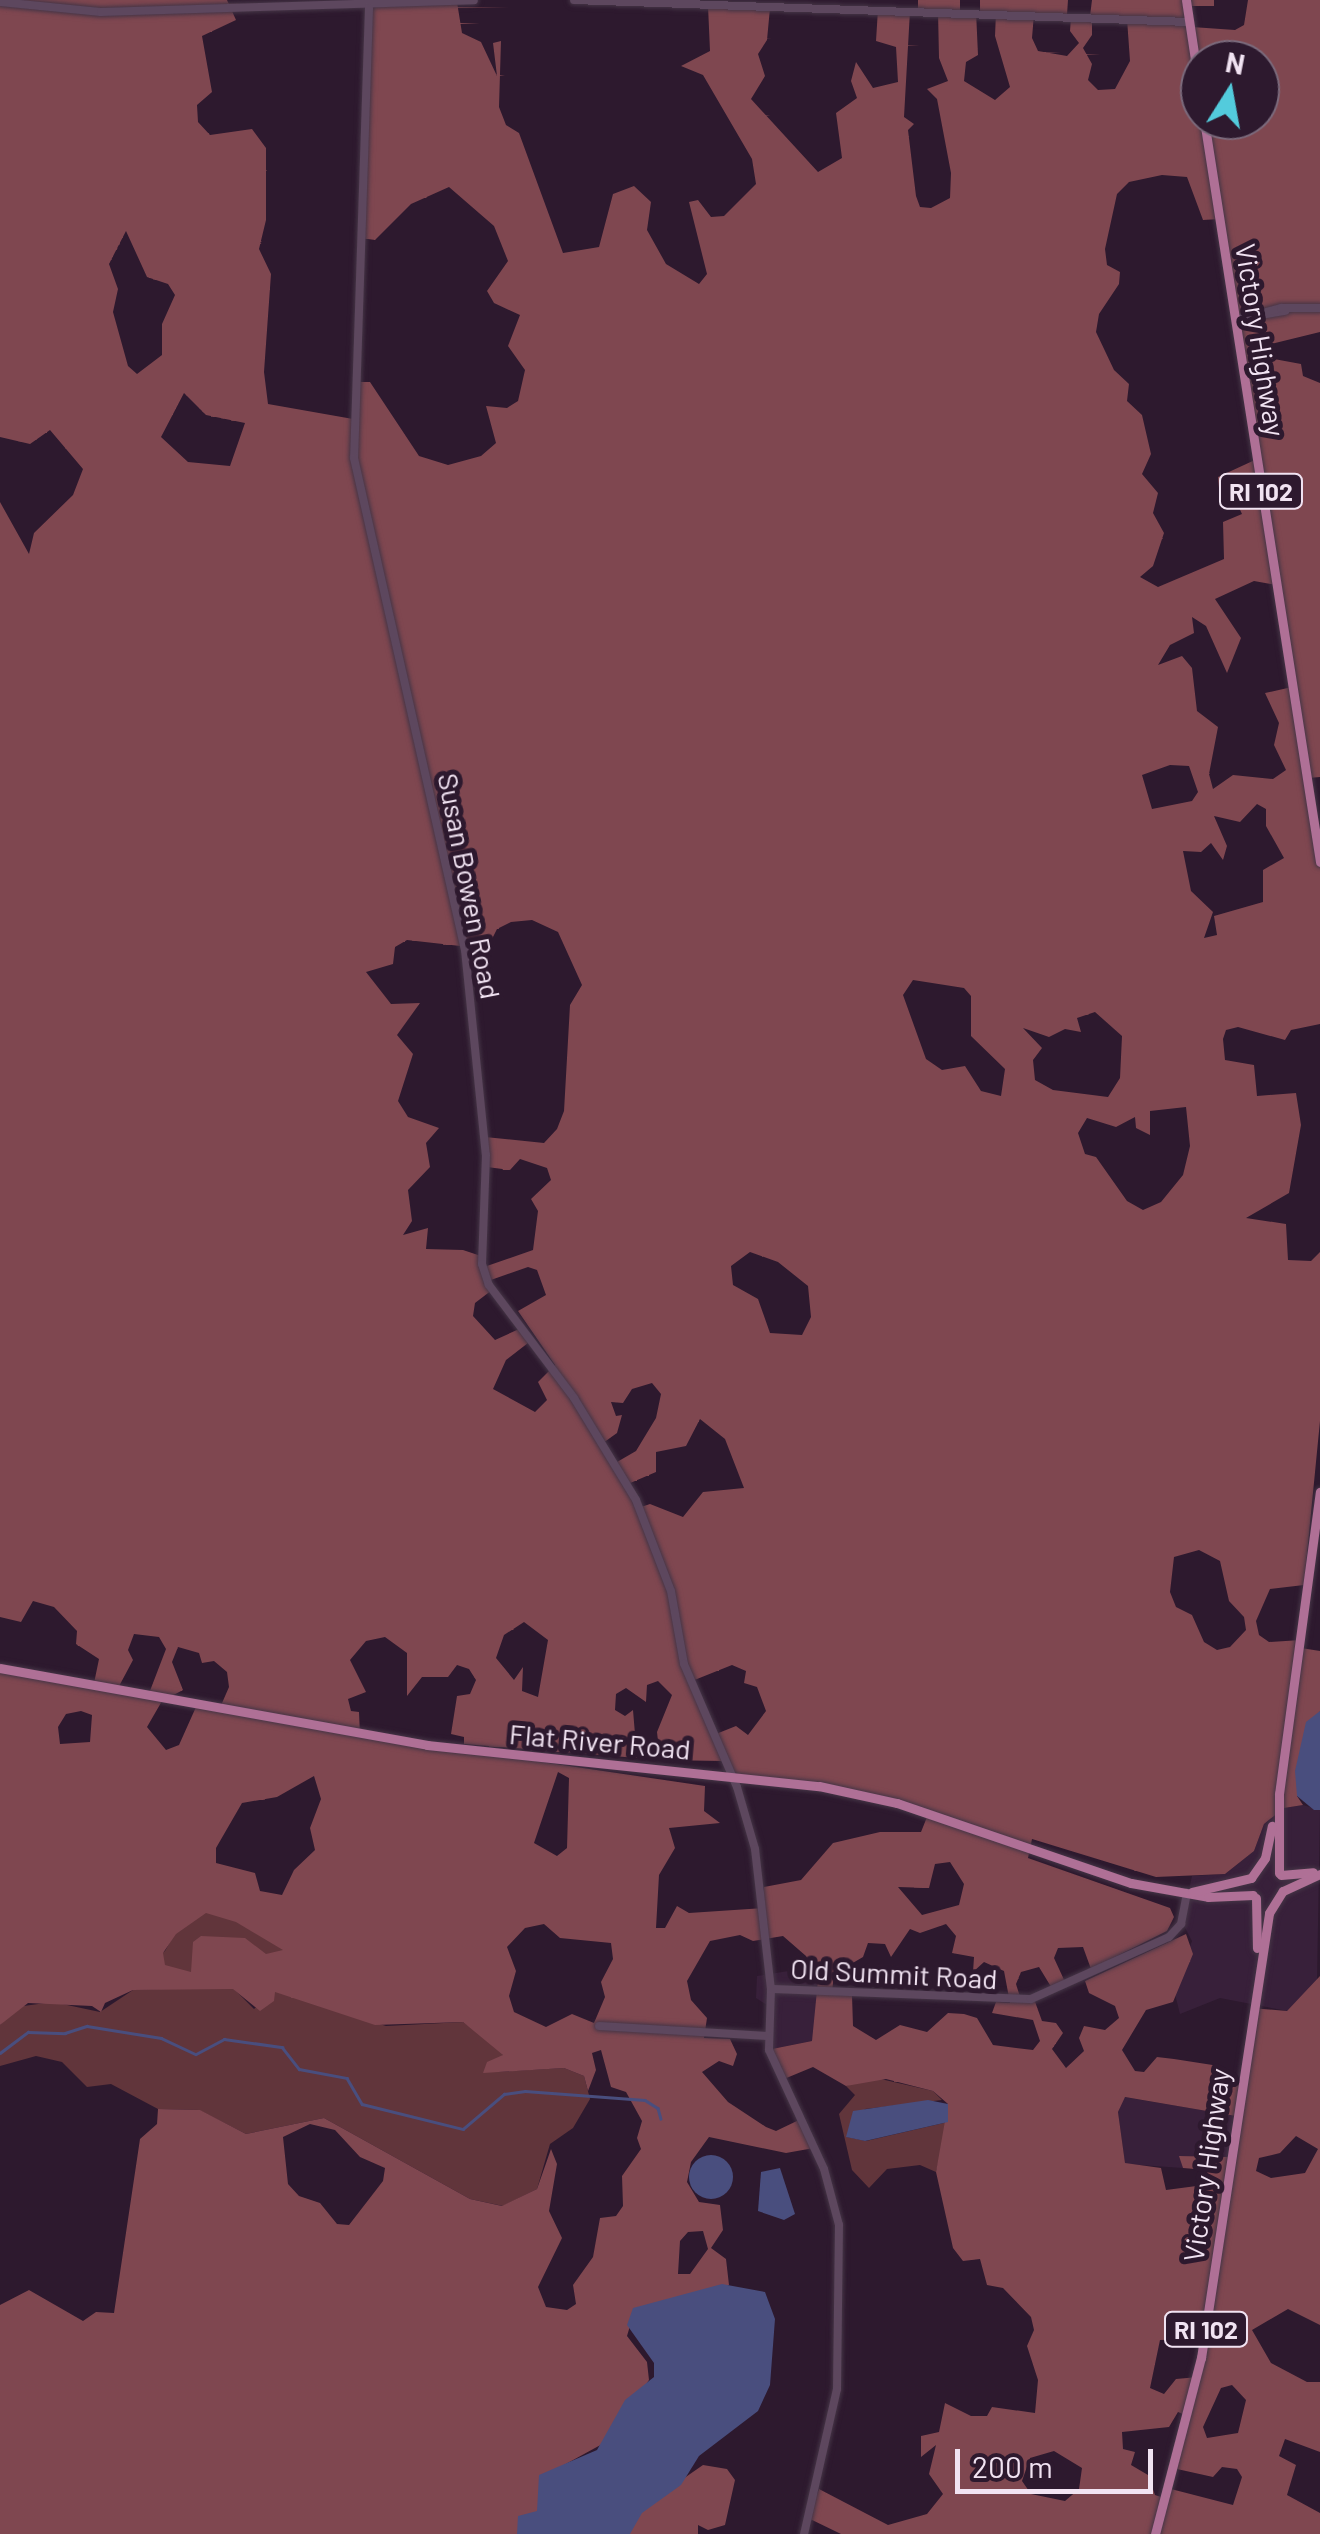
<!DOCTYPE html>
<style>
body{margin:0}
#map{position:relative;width:1320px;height:2534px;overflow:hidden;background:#2d192e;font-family:Barlow,sans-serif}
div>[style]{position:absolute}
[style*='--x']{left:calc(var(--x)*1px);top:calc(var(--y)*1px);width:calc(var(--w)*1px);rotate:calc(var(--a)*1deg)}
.built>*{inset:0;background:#38203a}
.green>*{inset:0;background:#61353b}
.forest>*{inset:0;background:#7f4750}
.water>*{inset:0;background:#494e7e}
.round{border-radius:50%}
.stream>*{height:2.5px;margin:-1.25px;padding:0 1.25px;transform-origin:1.25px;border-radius:1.25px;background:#494e7e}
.roads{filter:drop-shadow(0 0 2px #453546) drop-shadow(0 0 2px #453546)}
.minor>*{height:8px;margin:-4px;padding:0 4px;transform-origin:4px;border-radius:4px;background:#5d475e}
.major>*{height:9px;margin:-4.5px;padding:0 4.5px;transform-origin:4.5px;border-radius:4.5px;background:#af7096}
span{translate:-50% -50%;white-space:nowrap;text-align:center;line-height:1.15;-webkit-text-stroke:10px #2d192e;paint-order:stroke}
.shield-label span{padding:2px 8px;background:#2d192e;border:2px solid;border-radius:8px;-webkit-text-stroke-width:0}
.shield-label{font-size:25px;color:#f1e3f2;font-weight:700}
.street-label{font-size:28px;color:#f1e3f2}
.north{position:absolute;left:1180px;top:40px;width:100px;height:100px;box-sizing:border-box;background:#2d192e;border:2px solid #7b6a7c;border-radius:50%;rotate:11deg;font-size:28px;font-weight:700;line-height:40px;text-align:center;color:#f1e3f2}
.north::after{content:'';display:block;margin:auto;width:35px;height:45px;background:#53cbdc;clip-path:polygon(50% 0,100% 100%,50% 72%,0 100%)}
.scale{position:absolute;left:955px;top:2449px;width:198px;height:45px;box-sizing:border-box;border:5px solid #f1e3f2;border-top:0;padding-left:12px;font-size:30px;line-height:35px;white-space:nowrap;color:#f1e3f2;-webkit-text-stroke:8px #2d192e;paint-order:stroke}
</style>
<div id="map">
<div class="built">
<div style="clip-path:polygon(1303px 1805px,1320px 1810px,1317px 1981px,1287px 2011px,1220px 1998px,1180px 2014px,1174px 1990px,1192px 1941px,1182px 1922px,1192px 1876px,1225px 1874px,1254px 1851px,1264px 1824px,1284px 1808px)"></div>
<div style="clip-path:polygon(801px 1969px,818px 1980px,815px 2033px,812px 2041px,772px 2049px,770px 2007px,756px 1998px,757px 1976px)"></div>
<div style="clip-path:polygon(1124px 2097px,1237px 2116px,1230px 2158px,1180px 2156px,1183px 2168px,1125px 2164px,1118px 2112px)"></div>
</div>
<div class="green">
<div style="clip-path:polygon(221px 1908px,279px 1944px,331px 1985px,137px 1972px,165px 1951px,186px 1913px)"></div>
<div style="clip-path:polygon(188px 1988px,234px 1989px,254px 2009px,274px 1991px,386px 2026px,463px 2022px,499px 2047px,503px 2055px,496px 2072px,564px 2068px,584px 2076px,590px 2099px,573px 2128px,550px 2144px,537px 2189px,503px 2206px,470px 2199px,324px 2118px,246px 2134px,199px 2110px,158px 2109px,111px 2084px,87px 2087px,62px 2062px,36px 2056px,0 2066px,0 2025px,16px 2007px,53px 2002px,100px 2012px,133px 1990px)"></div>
<div style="clip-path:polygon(872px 2077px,933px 2091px,942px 2100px,865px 2109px,847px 2137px,866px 2141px,948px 2122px,936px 2172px,920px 2165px,887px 2169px,869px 2188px,852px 2170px,839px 2114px,855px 2095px,846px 2086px)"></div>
</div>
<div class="forest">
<div style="clip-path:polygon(evenodd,0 0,227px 0,236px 20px,202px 36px,212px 92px,197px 105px,198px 122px,210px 135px,252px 129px,266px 148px,266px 220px,259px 249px,271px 274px,264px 372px,268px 404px,353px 419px,356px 382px,370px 382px,419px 456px,448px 465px,481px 456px,496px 443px,486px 406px,507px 408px,518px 401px,525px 370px,508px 346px,520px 315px,494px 303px,487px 291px,508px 261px,494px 226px,449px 187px,411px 204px,375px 240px,361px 238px,370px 7px,457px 2px,462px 33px,481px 42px,497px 76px,493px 43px,501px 41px,499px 107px,506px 125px,519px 133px,563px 253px,599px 247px,613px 194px,634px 186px,651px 202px,647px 230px,666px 264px,699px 284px,707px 274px,689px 202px,698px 200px,711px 217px,724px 216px,756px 184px,752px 159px,703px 75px,681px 66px,710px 51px,708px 6px,770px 8px,767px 40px,758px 54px,765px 76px,751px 99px,818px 172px,842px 158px,836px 113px,857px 98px,851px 81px,856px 62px,873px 88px,898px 82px,896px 47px,876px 41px,878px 9px,910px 11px,904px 117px,914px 124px,908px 130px,916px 196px,920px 207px,931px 208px,950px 198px,951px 173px,937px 99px,927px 89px,948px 81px,939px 58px,938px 12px,918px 9px,918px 0,960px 0,960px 10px,976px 11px,978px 55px,966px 62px,964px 81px,995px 100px,1010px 87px,995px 36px,996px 12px,980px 11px,980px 0,1068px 0,1067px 15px,1034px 14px,1032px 38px,1038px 51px,1067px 56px,1079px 43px,1070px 31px,1071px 17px,1090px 16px,1092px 0,1214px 0,1214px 6px,1189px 6px,1192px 27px,1235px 30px,1244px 25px,1248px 0,1320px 0,1320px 332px,1263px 346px,1263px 357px,1301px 364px,1303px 376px,1320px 383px,1320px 777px,1309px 778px,1320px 857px,1320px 1024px,1291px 1030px,1285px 1040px,1238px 1027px,1226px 1030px,1223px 1039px,1225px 1060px,1254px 1065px,1257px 1096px,1296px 1093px,1301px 1125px,1289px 1193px,1246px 1218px,1286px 1224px,1288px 1260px,1311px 1261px,1320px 1252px,1320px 1421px,1304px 1585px,1270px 1589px,1256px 1621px,1259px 1635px,1269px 1642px,1301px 1640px,1301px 1648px,1320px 1651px,1320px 1711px,1297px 1796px,1303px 1805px,1284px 1808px,1264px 1824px,1254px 1851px,1225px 1874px,1156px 1877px,1032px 1839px,1028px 1858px,1170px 1908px,1174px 1917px,1167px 1931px,1091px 1969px,1083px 1947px,1058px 1948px,1054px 1958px,1066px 1984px,1053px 1990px,1039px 1967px,1021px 1972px,1016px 1984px,1021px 2000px,1034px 1999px,1042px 2021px,1056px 2023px,1063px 2033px,1052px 2049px,1066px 2068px,1084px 2051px,1079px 2038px,1084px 2026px,1105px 2030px,1119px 2018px,1115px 2006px,1089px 1993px,1085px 1981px,1186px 1934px,1193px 1954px,1173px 2002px,1146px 2010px,1122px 2050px,1135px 2071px,1144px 2072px,1157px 2057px,1174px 2059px,1219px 2066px,1228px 2082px,1240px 2084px,1251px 2008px,1287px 2011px,1320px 1976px,1320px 2325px,1288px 2309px,1252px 2330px,1271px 2363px,1307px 2382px,1320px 2382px,1320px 2452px,1285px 2439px,1279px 2456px,1296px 2465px,1287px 2495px,1320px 2513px,1320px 2534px,841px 2534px,808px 2518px,819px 2489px,888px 2525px,927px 2514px,943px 2494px,929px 2474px,936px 2445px,921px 2457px,921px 2436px,939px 2432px,945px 2403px,971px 2416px,987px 2416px,992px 2407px,1035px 2413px,1038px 2380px,1027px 2346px,1034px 2330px,1031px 2317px,1003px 2288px,987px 2285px,980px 2259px,963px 2261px,953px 2248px,936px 2172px,948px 2104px,933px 2091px,886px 2079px,846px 2086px,813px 2067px,784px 2079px,772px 2049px,812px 2041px,818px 1980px,806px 1956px,783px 1936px,753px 1941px,740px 1935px,710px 1941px,687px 1981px,691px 2000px,707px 2018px,704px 2038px,730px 2039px,737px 2054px,733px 2066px,719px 2061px,702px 2072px,728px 2102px,766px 2127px,776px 2131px,801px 2119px,814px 2148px,786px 2153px,709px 2137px,691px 2162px,687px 2182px,699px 2202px,720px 2205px,723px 2230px,711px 2248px,726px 2259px,729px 2285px,635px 2309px,627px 2336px,647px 2362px,649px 2380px,606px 2442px,553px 2471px,544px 2519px,521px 2534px,0 2534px,0 2305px,29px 2290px,83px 2321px,96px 2312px,114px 2313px,140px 2139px,157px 2124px,158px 2109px,200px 2110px,246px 2134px,324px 2118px,470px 2199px,502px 2206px,537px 2189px,551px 2149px,557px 2164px,549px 2211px,562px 2238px,538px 2287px,546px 2307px,567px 2310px,576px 2304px,573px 2285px,593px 2257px,600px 2218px,616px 2216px,623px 2206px,622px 2176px,641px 2149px,637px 2138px,642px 2121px,626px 2092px,611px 2087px,601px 2050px,592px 2053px,596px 2070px,588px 2091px,584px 2076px,564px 2068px,483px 2073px,487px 2062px,503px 2055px,463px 2022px,375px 2025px,275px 1992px,274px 2001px,260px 2011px,233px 1989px,133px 1990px,105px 2003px,101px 2012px,92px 2006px,28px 2003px,0 2025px,0 1671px,93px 1688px,99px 1659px,76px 1644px,77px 1631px,54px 1607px,33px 1601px,21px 1622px,0 1617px,0 502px,29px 554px,34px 533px,73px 495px,83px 469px,50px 430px,30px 444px,0 437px,0 0,1092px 17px,1127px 19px,1130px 61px,1115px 89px,1098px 90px,1088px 80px,1092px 64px,1083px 48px,1092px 35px,1092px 17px,0 0,1200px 60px,1260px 60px,1260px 120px,1200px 120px,1200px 60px,0 0,1162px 175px,1187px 177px,1203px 220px,1220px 219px,1257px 459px,1218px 477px,1220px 499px,1236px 501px,1242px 514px,1223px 522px,1224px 559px,1158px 587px,1140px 577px,1153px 566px,1164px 533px,1153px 513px,1158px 493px,1142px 474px,1151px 454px,1142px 415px,1127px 401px,1129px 384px,1114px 370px,1096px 332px,1099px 314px,1119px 284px,1120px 272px,1107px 265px,1105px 249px,1117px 194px,1129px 182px,1162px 175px,0 0,126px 231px,147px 277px,168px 284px,175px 295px,162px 324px,162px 355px,137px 374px,128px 366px,113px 312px,118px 289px,109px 264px,126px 231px,0 0,184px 393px,206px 415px,245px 423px,230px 466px,188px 462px,161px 437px,184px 393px,0 0,1254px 581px,1277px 585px,1292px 687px,1265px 693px,1279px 723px,1274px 745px,1286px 770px,1273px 779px,1233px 775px,1213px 789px,1209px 774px,1218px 727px,1197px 711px,1192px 668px,1182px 656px,1158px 665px,1170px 645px,1194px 633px,1192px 617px,1206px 626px,1227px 673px,1241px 638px,1215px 599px,1254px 581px,0 0,1170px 765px,1189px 766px,1198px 792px,1192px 801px,1152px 809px,1142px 775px,1170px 765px,0 0,1257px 804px,1266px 809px,1266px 826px,1284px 858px,1263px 870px,1263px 902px,1214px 916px,1217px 935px,1204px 938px,1213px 912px,1191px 891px,1183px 851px,1201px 852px,1211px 843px,1223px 860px,1227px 846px,1214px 816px,1240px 822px,1257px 804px,0 0,511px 922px,532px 920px,558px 932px,582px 985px,570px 1005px,564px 1111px,557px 1129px,544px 1143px,485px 1137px,487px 1167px,510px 1170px,520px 1159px,547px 1168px,551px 1180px,531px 1199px,538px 1211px,533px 1250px,484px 1267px,481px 1256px,463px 1250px,426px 1249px,428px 1228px,403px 1235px,412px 1221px,408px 1190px,430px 1167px,426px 1143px,439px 1128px,408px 1117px,398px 1101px,413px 1054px,397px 1035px,420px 1003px,391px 1004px,366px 972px,393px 964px,395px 947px,407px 940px,487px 949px,497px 929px,511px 922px,0 0,913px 980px,964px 988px,971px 996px,971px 1036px,1005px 1069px,1001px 1096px,981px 1091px,965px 1066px,942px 1070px,926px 1059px,903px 995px,913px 980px,0 0,1095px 1012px,1122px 1036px,1120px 1078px,1108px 1097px,1053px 1090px,1035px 1080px,1033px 1060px,1042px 1048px,1023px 1028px,1049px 1037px,1065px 1029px,1081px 1032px,1077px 1018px,1095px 1012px,0 0,1186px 1107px,1190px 1146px,1183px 1175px,1161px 1202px,1143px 1210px,1127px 1201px,1096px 1157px,1085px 1154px,1078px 1133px,1087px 1118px,1116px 1127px,1135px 1117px,1136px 1128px,1150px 1135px,1150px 1111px,1186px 1107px,0 0,750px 1252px,778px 1262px,808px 1286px,811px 1317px,802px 1335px,770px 1333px,758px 1299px,733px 1285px,731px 1266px,750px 1252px,0 0,528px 1267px,537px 1270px,546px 1295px,518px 1311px,555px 1365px,538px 1382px,547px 1400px,535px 1412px,493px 1389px,506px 1360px,528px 1343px,519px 1329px,495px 1340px,473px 1316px,475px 1303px,492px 1290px,488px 1281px,528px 1267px,0 0,652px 1383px,661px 1394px,656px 1418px,636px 1451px,617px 1462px,603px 1443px,617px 1433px,622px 1415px,616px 1416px,611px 1402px,623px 1403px,632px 1389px,652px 1383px,0 0,700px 1419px,725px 1439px,744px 1488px,703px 1492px,683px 1517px,650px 1504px,641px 1507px,628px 1484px,656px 1472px,656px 1452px,686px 1446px,700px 1419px,0 0,1199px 1550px,1220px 1561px,1229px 1601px,1244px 1617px,1246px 1630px,1230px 1647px,1217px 1650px,1204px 1642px,1192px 1615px,1176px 1607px,1170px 1592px,1174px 1557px,1199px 1550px,0 0,524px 1622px,548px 1640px,538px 1697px,522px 1691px,523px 1667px,514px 1680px,496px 1658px,504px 1635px,524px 1622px,0 0,134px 1634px,159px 1637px,166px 1649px,148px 1696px,117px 1690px,133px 1660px,128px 1650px,134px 1634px,0 0,385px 1637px,407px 1653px,407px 1696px,422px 1677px,448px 1677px,457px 1665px,469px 1669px,476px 1680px,470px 1694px,457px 1696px,451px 1734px,464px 1737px,464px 1744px,637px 1758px,633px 1710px,625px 1716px,615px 1710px,616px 1694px,626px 1688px,646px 1702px,647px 1685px,658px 1681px,672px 1695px,657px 1732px,660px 1760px,722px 1761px,732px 1778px,870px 1797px,927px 1817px,921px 1832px,880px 1832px,833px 1843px,801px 1880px,764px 1887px,764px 1908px,689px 1913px,677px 1906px,665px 1928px,656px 1928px,659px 1875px,675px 1848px,669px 1828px,720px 1823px,704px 1811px,705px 1786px,360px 1735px,359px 1712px,351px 1711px,348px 1699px,366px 1692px,350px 1660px,366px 1641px,385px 1637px,0 0,178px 1647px,199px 1653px,202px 1663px,214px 1661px,227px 1672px,229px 1687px,219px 1710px,196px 1707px,179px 1745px,166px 1750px,147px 1727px,162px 1701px,183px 1690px,172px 1662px,178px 1647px,0 0,732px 1665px,746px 1671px,744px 1683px,757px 1687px,766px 1711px,748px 1735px,736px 1726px,716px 1734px,692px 1681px,732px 1665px,0 0,81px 1711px,92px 1715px,90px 1742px,60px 1744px,58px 1727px,66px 1714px,81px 1711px,0 0,558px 1772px,569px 1778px,567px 1848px,557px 1856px,534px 1843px,558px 1772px,0 0,314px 1776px,321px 1799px,310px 1828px,315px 1850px,294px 1870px,282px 1895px,260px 1891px,255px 1873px,216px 1863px,216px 1848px,242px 1803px,277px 1797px,314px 1776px,0 0,950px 1862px,964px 1884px,959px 1905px,922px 1915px,898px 1887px,929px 1888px,935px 1864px,950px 1862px,0 0,206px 1913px,236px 1922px,283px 1950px,266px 1954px,245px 1938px,201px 1936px,193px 1942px,191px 1972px,165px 1965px,163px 1953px,176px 1934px,206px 1913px,0 0,544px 1924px,560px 1938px,611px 1943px,613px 1959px,601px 1982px,605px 1997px,594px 2023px,572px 2014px,546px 2027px,514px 2012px,509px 1996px,516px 1971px,507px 1947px,525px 1928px,544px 1924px,0 0,946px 1924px,956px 1936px,952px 1953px,974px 1957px,973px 1972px,984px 1962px,1004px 1971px,1010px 2003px,996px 2002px,992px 2013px,1033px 2020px,1040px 2041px,1033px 2050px,993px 2045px,977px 2018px,964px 2014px,948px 2013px,927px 2032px,900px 2025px,876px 2040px,853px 2026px,852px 1995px,832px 1992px,834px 1974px,863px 1957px,868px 1943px,885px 1944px,891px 1957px,910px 1929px,920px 1933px,946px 1924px,0 0,1125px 2097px,1236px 2116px,1229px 2157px,1179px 2156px,1183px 2168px,1207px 2170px,1208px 2179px,1204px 2185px,1166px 2190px,1161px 2168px,1125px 2163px,1118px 2112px,1125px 2097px,0 0,310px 2124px,335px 2130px,360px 2157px,385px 2168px,383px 2181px,349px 2225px,337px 2224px,320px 2203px,299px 2196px,288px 2184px,283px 2137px,310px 2124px,0 0,1296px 2136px,1318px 2149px,1305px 2173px,1271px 2178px,1256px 2171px,1259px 2158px,1280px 2153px,1296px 2136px,0 0,703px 2231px,708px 2249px,690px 2274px,678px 2274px,680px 2241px,688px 2232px,703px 2231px,0 0,1204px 2339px,1198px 2377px,1176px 2379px,1164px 2394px,1150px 2388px,1160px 2340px,1204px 2339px,0 0,1232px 2385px,1246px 2400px,1238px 2433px,1207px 2438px,1203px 2427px,1221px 2388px,1232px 2385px,0 0,1178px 2412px,1190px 2417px,1177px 2469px,1213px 2477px,1222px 2467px,1237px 2469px,1242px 2477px,1233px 2505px,1171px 2489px,1167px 2499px,1155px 2495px,1148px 2475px,1131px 2465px,1135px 2452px,1123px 2449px,1122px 2432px,1169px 2427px,1178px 2412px,0 0,1054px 2451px,1082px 2468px,1079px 2489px,1065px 2501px,1031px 2494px,1022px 2481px,1030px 2458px,1054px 2451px)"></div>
<div style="clip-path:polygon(703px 2465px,727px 2469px,735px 2480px,725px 2525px,708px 2530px,698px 2525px,698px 2534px,627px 2534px,644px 2506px)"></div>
</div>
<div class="water">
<div style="clip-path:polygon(1320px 1711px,1320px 1810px,1314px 1810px,1297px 1796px,1295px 1771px,1306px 1722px)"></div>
<div style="clip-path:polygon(928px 2100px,948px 2104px,948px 2122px,865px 2141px,846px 2137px,853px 2111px)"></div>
<div class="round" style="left:689px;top:2155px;width:44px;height:44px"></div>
<div style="clip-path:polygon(780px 2168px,795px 2214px,784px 2220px,758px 2211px,761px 2172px)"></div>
<div style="clip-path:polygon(722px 2284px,765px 2292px,775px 2319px,770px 2385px,758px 2411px,699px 2456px,681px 2485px,642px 2513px,630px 2534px,517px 2534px,518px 2516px,537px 2511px,539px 2475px,597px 2450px,625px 2400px,654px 2377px,654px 2363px,627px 2325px,633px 2308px)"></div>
</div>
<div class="stream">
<div style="--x:0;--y:2053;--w:35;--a:-37"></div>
<div style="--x:28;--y:2032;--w:37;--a:2"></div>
<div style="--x:65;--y:2033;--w:23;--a:-18"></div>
<div style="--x:87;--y:2026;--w:75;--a:9.2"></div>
<div style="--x:161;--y:2038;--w:38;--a:25"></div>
<div style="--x:196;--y:2054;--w:32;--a:-28"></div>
<div style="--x:224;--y:2039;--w:59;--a:7.9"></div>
<div style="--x:282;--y:2047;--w:28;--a:52"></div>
<div style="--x:299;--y:2069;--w:49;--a:10.6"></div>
<div style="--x:347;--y:2078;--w:30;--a:60"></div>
<div style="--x:362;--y:2104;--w:104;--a:13.9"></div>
<div style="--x:463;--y:2129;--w:54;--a:-40.5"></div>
<div style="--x:504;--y:2094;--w:21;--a:-8"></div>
<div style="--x:525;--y:2091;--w:120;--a:4.3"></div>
<div style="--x:645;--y:2100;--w:15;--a:32"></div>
<div style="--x:658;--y:2108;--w:11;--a:75"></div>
</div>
<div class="roads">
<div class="minor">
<div style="--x:574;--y:0;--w:615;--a:2.05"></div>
<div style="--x:0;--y:2;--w:101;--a:5.7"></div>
<div style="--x:101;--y:12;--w:373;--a:-1.8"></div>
<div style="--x:369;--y:8;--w:450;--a:91.9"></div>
<div style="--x:354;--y:458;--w:504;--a:77.29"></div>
<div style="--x:465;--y:950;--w:206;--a:84.2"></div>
<div style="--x:486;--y:1155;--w:109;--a:92.1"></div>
<div style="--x:482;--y:1264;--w:22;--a:72"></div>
<div style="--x:489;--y:1285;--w:141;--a:53"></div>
<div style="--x:574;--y:1398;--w:119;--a:58.7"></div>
<div style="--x:636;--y:1500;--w:97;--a:69"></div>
<div style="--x:671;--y:1591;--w:74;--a:79.9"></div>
<div style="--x:684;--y:1664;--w:134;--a:66.7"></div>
<div style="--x:737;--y:1787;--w:65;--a:73.8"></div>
<div style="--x:755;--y:1849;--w:141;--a:83.5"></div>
<div style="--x:771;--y:1989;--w:61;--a:91.9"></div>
<div style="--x:769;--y:2050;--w:131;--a:65.2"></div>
<div style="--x:824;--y:2169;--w:58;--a:75"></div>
<div style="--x:839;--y:2225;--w:164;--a:90.7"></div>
<div style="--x:837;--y:2389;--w:149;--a:102.8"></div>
<div style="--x:1243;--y:318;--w:43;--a:-9.5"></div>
<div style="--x:1236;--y:320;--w:47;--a:-14.9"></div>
<div style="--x:1281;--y:308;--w:39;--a:0"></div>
<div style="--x:771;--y:1989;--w:260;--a:2.2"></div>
<div style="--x:1031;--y:1999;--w:151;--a:-24.2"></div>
<div style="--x:1169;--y:1937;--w:18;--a:-47"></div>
<div style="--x:1181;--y:1924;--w:32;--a:-79"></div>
<div style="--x:599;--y:2026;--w:169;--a:3.4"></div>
</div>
<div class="major">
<div style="--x:1186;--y:0;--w:94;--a:81.4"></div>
<div style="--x:1204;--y:120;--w:751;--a:81.11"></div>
<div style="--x:0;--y:1668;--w:434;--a:10.2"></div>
<div style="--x:427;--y:1745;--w:394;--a:6"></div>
<div style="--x:819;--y:1786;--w:80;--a:12.3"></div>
<div style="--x:897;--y:1803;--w:247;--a:18.9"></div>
<div style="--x:1131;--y:1883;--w:78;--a:10.3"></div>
<div style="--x:1208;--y:1897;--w:45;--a:-2.5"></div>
<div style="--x:1279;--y:1873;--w:79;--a:-90"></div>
<div style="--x:1279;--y:1794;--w:305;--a:-82.3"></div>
<div style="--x:1281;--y:1875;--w:32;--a:-5"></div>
<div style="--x:1192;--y:1892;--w:61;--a:-13.3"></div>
<div style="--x:1251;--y:1878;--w:24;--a:-55"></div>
<div style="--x:1265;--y:1858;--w:33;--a:-78"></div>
<div style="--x:1256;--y:1898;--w:50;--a:88.9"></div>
<div style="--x:1155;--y:2534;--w:182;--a:-75.4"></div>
<div style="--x:1201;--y:2358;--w:450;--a:-81.3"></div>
<div style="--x:1269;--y:1913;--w:26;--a:-58"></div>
<div style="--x:1283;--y:1891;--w:41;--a:-24.7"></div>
</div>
</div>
<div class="shield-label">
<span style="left:1261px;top:491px">RI 102</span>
<span style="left:1206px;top:2329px">RI 102</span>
</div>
<div class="street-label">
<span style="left:1261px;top:340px;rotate:81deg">Victory Highway</span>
<span style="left:470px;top:886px;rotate:79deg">Susan Bowen Road</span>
<span style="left:600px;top:1741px;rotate:5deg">Flat River Road</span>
<span style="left:894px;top:1973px;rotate:3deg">Old Summit Road</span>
<span style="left:1206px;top:2165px;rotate:-82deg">Victory Highway</span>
</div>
<div class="north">N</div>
<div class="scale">200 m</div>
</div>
